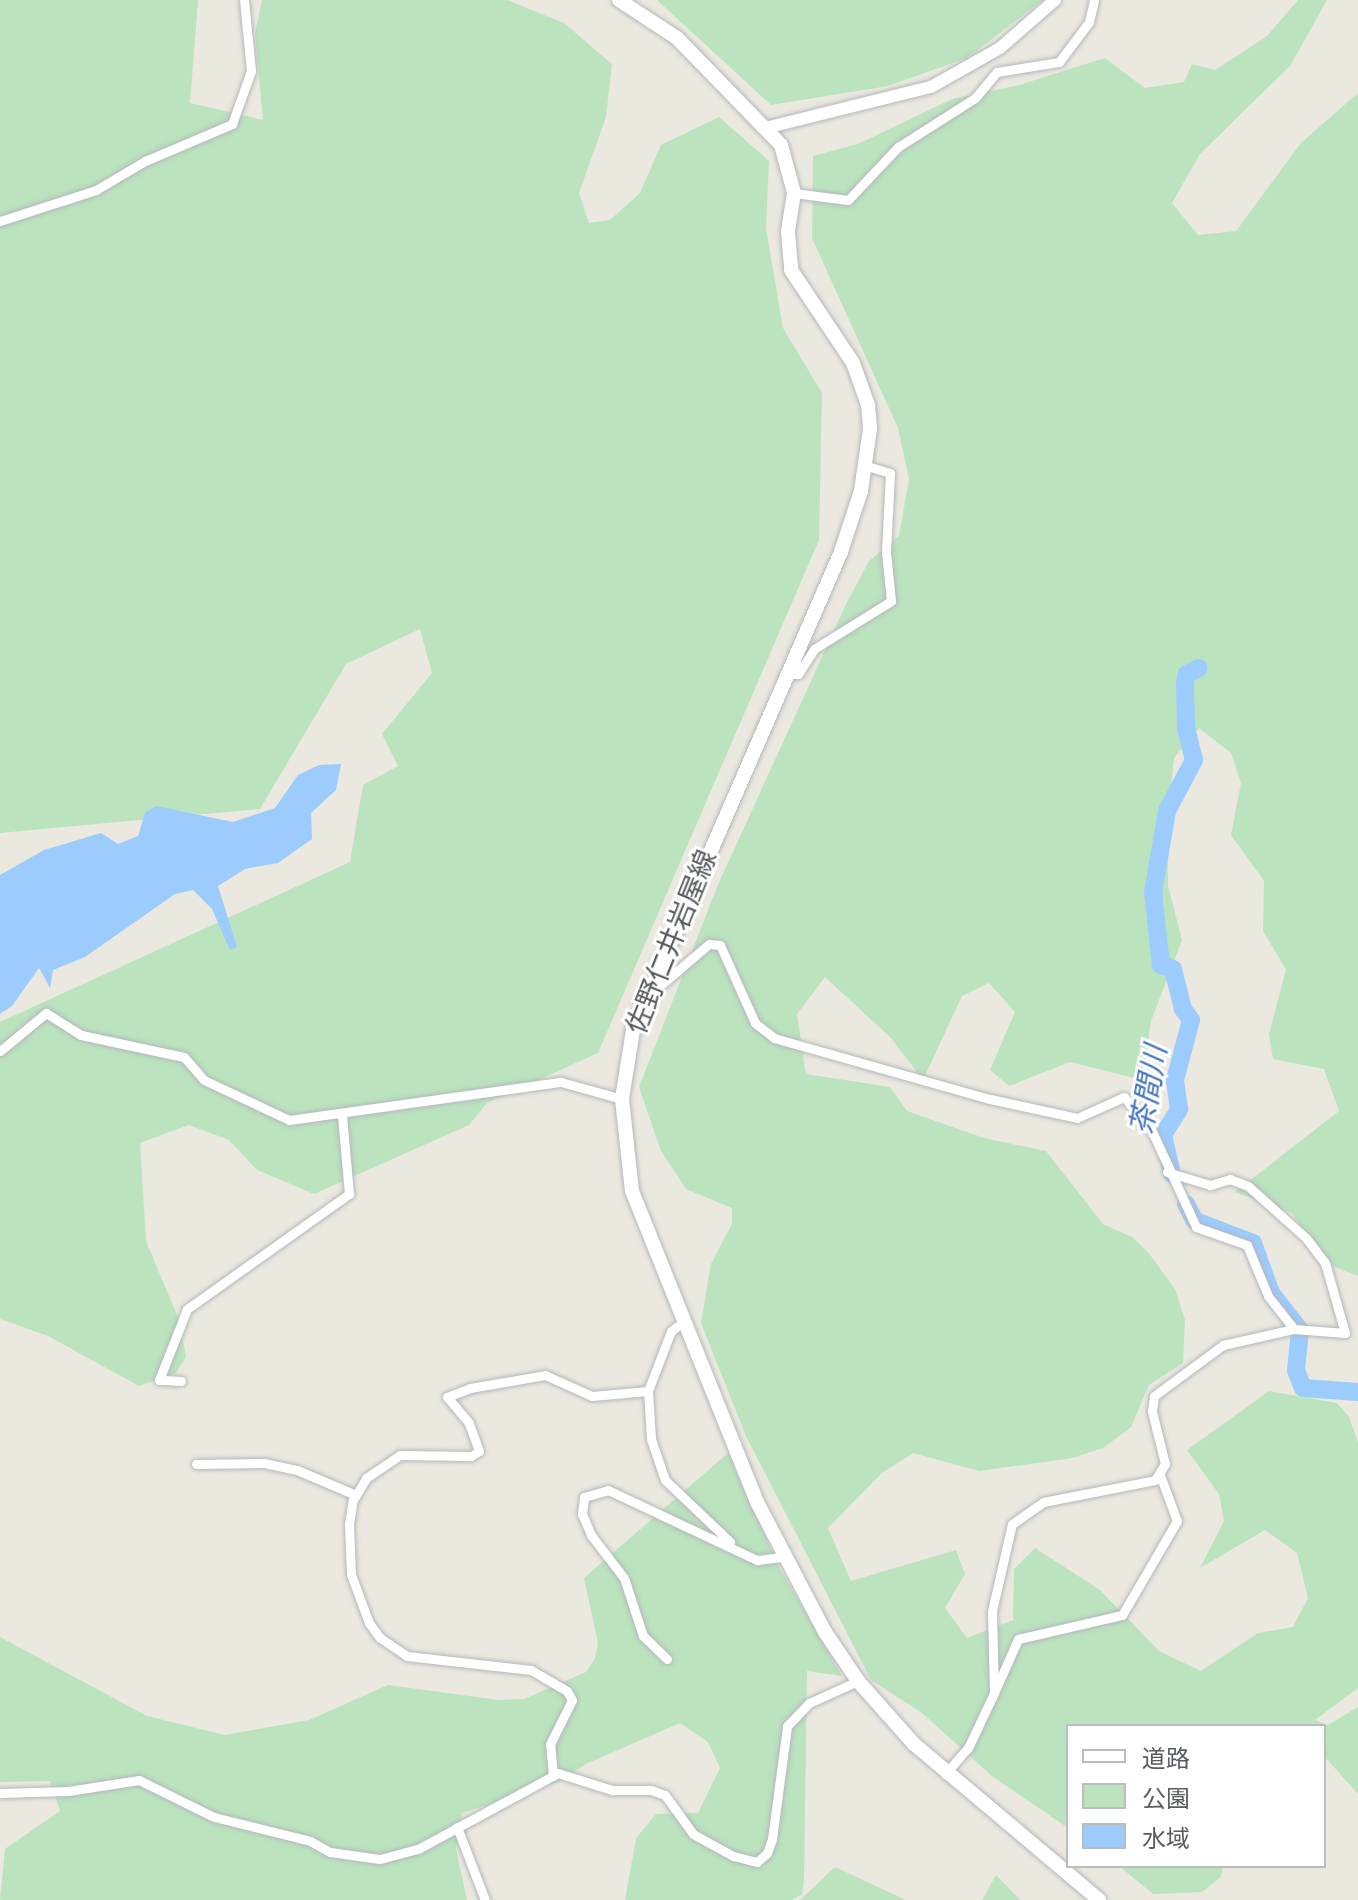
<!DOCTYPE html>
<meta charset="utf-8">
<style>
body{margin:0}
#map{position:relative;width:1358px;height:1900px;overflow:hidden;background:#ebe9df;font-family:Rubik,"Noto Sans JP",sans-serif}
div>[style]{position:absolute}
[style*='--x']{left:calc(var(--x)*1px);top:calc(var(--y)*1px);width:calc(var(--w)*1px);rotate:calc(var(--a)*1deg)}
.green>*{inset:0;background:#bbe3be}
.water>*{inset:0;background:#9ccbfd}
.river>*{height:18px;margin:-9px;padding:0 9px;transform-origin:9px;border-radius:9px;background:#9ccbfd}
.roads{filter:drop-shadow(0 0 2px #b5b7bc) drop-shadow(0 0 2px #b5b7bc)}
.minor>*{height:9px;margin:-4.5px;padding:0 4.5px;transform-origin:4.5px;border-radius:4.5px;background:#fff}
.tertiary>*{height:12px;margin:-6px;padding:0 6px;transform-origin:6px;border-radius:6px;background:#fff}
.secondary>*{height:14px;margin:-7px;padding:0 7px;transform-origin:7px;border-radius:7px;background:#fff}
span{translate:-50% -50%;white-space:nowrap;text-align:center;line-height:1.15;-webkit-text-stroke:6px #fff;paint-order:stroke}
.street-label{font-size:28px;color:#585b60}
.water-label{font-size:30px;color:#4174bf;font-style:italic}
.legend{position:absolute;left:1066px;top:1724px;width:260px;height:144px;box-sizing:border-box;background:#fff;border:2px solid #bcbdbf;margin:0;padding:10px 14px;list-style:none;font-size:24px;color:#585b60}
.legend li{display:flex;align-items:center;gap:16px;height:40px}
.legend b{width:40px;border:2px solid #bcbdbf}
</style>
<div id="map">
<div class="green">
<div style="clip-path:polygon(0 0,198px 0,190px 103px,263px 120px,255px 33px,262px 0,507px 0,564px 23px,612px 64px,606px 117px,579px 193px,589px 223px,610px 220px,640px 193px,661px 145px,719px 117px,769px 161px,766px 228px,783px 328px,822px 393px,819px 540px,598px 1053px,487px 1103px,469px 1125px,314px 1194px,257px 1170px,229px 1140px,189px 1125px,140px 1143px,146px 1241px,179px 1320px,186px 1357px,176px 1373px,139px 1386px,48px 1336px,0 1319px,0 1022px,350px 862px,363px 785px,398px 766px,382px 734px,432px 673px,420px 629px,346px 664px,260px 809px,0 833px)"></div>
<div style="clip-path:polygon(657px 0,1043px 0,967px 58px,888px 86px,771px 105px)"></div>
<div style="clip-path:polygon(1298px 0,1327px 0,1290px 66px,1200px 154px,1172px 203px,1198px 235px,1236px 231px,1301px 143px,1358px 93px,1358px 1276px,1325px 1263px,1292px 1213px,1235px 1192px,1339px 1111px,1324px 1069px,1273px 1059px,1269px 1034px,1286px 970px,1263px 931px,1264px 881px,1231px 835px,1241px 783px,1231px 753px,1199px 728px,1174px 758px,1167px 822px,1168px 886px,1182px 940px,1151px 1021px,1142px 1080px,1070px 1062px,1009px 1086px,990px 1070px,1015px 1012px,989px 983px,962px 996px,923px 1080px,891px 1038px,825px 977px,797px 1014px,806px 1074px,890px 1087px,907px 1111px,984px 1138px,1046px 1151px,1103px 1224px,1132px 1237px,1148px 1252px,1175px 1289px,1185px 1320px,1183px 1363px,1149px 1385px,1131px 1427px,1103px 1448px,1073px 1458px,979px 1471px,913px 1453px,882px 1473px,828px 1528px,851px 1581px,956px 1550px,965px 1574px,945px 1608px,967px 1638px,1013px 1620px,1014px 1569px,1035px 1548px,1100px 1590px,1159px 1651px,1201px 1671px,1258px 1633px,1293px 1627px,1308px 1598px,1297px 1553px,1265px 1530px,1200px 1568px,1224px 1521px,1219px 1494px,1187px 1450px,1269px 1391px,1337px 1403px,1349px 1417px,1358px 1442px,1358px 1688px,1315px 1720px,1328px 1725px,1358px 1707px,1358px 1794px,1324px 1756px,1324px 1726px,1068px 1726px,1068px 1828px,992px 1776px,922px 1713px,871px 1680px,746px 1436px,701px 1323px,711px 1264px,732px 1224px,732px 1208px,686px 1189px,661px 1151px,639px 1087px,717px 887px,847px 602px,869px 561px,899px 536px,909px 479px,898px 428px,812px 238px,813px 156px,858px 144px,952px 99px,1019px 85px,1105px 58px,1145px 88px,1184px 82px,1192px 64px,1215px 70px,1267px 36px)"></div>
<div style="clip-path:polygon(728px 1453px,779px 1567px,842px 1676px,807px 1671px,804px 1882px,802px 1894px,792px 1900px,625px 1900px,636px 1838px,656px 1814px,698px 1813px,720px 1768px,708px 1742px,680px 1723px,586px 1764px,558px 1782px,462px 1813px,456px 1849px,467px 1900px,0 1900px,5px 1849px,60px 1811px,50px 1781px,0 1782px,0 1637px,147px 1716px,225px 1735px,309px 1720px,388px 1685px,499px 1700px,524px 1699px,586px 1672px,595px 1658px,598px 1643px,584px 1578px)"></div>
<div style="clip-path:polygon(1119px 1866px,1223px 1866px,1221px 1877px,1202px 1892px,1153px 1894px)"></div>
<div style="clip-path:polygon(835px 1867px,906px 1900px,800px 1900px)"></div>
<div style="clip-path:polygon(996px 1875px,1020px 1900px,982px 1900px)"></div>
</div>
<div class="water">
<div style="clip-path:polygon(341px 764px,336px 790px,311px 813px,312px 839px,278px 863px,245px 869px,218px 886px,237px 947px,230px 950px,212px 909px,193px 890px,175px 894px,85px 957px,53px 970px,50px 988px,39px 968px,12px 1006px,0 1014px,0 875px,44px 850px,101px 833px,118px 844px,138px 836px,145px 813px,156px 806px,233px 822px,275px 808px,298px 775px,319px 765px)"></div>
</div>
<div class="river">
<div style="--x:1172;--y:1174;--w:40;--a:-103"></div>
<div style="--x:1163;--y:1135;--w:31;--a:-58"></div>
<div style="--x:1179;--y:1109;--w:29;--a:-98"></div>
<div style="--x:1175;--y:1080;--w:62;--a:-75.1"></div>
<div style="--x:1191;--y:1020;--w:14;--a:-126"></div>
<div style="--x:1183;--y:1009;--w:41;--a:-104"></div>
<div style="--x:1173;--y:969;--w:13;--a:-162"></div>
<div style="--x:1161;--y:965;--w:72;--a:-96.3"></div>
<div style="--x:1153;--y:893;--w:83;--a:-80.3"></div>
<div style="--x:1167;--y:811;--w:58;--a:-62.1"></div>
<div style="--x:1194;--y:760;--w:34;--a:-104"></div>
<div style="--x:1186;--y:727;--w:44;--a:-91.3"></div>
<div style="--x:1185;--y:683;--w:9;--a:-77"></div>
<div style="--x:1187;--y:674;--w:13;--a:-27"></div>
<div style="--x:1186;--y:1204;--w:19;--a:62"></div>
<div style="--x:1195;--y:1221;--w:62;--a:20.8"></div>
<div style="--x:1253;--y:1243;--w:53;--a:70.2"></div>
<div style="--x:1271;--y:1293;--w:47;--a:51.9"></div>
<div style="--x:1300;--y:1330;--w:40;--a:95.7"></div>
<div style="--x:1296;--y:1370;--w:19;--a:69"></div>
<div style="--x:1303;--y:1388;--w:55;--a:4.2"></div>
</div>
<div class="roads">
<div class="minor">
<div style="--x:794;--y:193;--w:54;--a:7.4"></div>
<div style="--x:848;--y:200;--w:73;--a:-46.7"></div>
<div style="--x:898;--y:147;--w:91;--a:-32.5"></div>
<div style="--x:975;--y:98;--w:34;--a:-50"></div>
<div style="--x:997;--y:72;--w:63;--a:-9.2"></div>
<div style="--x:1059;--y:62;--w:50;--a:-53.1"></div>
<div style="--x:1089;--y:22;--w:23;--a:-77"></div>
<div style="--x:0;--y:221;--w:101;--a:-17.9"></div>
<div style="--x:96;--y:190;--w:57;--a:-30.6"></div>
<div style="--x:145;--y:161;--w:95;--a:-23"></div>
<div style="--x:232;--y:124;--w:56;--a:-70.3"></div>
<div style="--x:251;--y:71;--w:71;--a:-95.6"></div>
<div style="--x:789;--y:674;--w:9;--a:0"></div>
<div style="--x:798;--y:674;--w:30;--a:-57"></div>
<div style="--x:814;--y:649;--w:91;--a:-31.9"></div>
<div style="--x:891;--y:601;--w:49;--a:-95.8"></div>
<div style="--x:886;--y:552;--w:79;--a:-87.1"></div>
<div style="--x:890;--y:473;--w:24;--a:-163"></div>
<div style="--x:652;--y:982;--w:11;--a:5"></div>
<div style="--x:663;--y:983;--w:60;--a:-40.3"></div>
<div style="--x:709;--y:944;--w:11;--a:5"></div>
<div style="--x:720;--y:945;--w:85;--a:65.8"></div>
<div style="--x:755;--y:1023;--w:24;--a:38"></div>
<div style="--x:774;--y:1038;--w:224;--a:15.8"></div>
<div style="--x:990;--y:1099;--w:89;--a:12.3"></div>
<div style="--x:1077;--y:1118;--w:51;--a:-24.1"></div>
<div style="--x:1124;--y:1097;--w:42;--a:49.8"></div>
<div style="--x:1151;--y:1129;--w:108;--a:65.3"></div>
<div style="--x:1196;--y:1227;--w:54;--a:19.4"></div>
<div style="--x:1247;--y:1245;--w:55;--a:67.6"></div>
<div style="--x:1268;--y:1296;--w:42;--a:51.8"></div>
<div style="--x:0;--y:1051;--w:60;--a:-39.6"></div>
<div style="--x:46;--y:1013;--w:41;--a:32.2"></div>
<div style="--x:81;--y:1035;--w:105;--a:12.1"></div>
<div style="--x:184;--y:1057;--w:30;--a:49"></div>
<div style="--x:204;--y:1080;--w:94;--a:25.2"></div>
<div style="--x:289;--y:1120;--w:275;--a:-8"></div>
<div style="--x:561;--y:1082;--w:63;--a:15.6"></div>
<div style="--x:684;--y:1321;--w:16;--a:142"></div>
<div style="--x:671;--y:1331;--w:64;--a:111"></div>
<div style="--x:648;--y:1391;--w:48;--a:86.4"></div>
<div style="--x:651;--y:1439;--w:43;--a:71.1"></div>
<div style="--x:665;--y:1480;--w:90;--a:43.6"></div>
<div style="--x:181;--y:1381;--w:22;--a:-177"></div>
<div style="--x:159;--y:1380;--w:76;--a:-68.5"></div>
<div style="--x:187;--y:1309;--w:199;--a:-35.4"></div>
<div style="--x:349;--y:1194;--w:78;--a:-95.1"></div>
<div style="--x:196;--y:1464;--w:68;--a:-0.8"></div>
<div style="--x:264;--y:1463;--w:34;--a:12"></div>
<div style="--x:297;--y:1470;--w:64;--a:23"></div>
<div style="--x:667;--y:1659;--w:33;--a:-136"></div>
<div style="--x:643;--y:1636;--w:61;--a:-108.1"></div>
<div style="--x:624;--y:1578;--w:54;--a:-127.5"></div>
<div style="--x:591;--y:1535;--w:23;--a:-113"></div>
<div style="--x:582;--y:1514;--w:17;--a:-83"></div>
<div style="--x:584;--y:1497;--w:25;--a:-16"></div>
<div style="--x:608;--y:1490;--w:165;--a:25.2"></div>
<div style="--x:757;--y:1560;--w:25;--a:-7"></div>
<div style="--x:994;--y:1693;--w:59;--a:-66"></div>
<div style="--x:1018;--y:1639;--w:107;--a:-13"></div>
<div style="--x:1122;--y:1615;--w:109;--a:-59.7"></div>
<div style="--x:1177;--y:1521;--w:49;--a:-110.3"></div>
<div style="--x:945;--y:1774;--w:35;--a:-49"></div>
<div style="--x:968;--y:1748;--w:61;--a:-64.7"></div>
<div style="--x:994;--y:1693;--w:82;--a:-91.4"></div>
<div style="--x:992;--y:1611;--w:89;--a:-77.1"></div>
<div style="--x:1012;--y:1524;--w:38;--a:-35"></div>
<div style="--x:1043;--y:1502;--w:114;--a:-11.1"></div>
<div style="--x:1155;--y:1480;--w:19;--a:-58"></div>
<div style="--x:1165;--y:1464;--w:55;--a:-103.8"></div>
<div style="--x:1152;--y:1411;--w:15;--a:-82"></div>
<div style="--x:1154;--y:1396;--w:86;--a:-36.5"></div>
<div style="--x:1223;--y:1345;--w:73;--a:-12.7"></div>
<div style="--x:1294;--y:1329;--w:51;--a:4.5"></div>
<div style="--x:1345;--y:1333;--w:73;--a:-105.9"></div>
<div style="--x:1325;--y:1263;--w:31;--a:-127"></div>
<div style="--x:1306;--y:1238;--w:78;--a:-138.1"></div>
<div style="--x:1248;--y:1186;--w:19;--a:-159"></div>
<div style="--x:1230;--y:1179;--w:21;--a:163"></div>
<div style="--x:1210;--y:1185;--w:45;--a:-163.2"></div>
<div style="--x:553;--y:1776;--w:32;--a:-95"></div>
<div style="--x:550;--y:1744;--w:49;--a:-63.4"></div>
<div style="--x:572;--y:1700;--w:10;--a:-119"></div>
<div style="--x:567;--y:1691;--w:42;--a:-149.7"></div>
<div style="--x:531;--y:1670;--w:125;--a:-173.6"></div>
<div style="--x:407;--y:1656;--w:32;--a:-146"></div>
<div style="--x:380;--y:1638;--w:19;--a:-126"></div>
<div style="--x:369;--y:1623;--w:52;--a:-110.2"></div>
<div style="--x:351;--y:1574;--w:50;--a:-92.3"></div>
<div style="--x:349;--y:1524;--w:24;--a:-81"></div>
<div style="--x:353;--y:1500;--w:26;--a:-59"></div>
<div style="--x:366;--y:1478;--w:41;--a:-34.1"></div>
<div style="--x:400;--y:1455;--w:71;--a:0.8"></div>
<div style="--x:471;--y:1456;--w:9;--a:-32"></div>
<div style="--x:479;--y:1451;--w:30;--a:-110"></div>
<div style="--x:469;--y:1423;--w:34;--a:-130"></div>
<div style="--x:447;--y:1397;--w:25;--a:-21"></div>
<div style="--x:470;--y:1388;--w:76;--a:-9.8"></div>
<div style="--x:545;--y:1375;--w:51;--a:24.1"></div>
<div style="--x:592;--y:1396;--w:56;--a:-5.1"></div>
<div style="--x:0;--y:1793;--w:68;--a:-1.7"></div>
<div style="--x:68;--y:1791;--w:72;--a:-8.8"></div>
<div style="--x:139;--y:1780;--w:84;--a:26.3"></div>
<div style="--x:214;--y:1817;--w:99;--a:14"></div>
<div style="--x:310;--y:1841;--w:23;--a:29"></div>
<div style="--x:330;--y:1852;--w:50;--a:8"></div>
<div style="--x:380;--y:1859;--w:39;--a:-15"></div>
<div style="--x:418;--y:1849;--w:159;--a:-28.5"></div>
<div style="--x:558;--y:1773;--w:57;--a:17.5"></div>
<div style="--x:612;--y:1790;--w:39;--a:0"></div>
<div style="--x:651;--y:1790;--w:15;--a:20"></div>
<div style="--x:665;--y:1795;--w:48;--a:54.3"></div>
<div style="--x:693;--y:1834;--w:46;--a:28.8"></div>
<div style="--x:733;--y:1856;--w:25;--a:14"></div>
<div style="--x:757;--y:1862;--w:13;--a:-42"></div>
<div style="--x:767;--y:1853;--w:15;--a:-70"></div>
<div style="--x:772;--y:1839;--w:114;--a:-82.4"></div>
<div style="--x:787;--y:1726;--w:32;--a:-46"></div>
<div style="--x:809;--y:1703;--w:54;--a:-24.2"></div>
<div style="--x:457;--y:1827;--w:78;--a:69"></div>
</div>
<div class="tertiary">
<div style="--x:765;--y:128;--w:171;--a:-13.9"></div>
<div style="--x:931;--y:87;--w:79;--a:-29.5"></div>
<div style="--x:1000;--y:48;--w:73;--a:-41.1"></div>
</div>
<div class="secondary">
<div style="--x:619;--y:0;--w:69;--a:33.2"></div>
<div style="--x:677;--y:38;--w:149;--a:45.8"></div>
<div style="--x:781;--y:145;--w:50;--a:74.8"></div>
<div style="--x:794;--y:193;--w:39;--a:99"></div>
<div style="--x:788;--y:232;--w:38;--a:85"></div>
<div style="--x:791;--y:270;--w:112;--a:56.3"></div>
<div style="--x:853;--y:363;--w:45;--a:70.3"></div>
<div style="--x:868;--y:405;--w:24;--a:85"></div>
<div style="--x:870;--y:429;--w:63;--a:98.3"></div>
<div style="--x:861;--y:491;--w:64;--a:108.2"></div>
<div style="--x:841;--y:552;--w:521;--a:113.52"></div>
<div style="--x:633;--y:1030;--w:70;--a:99.1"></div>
<div style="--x:622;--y:1099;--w:93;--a:83.8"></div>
<div style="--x:632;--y:1191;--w:335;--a:68.1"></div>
<div style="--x:757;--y:1502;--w:147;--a:62.4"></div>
<div style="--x:825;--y:1632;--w:59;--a:56"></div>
<div style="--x:858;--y:1681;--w:84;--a:48.4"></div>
<div style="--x:914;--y:1744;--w:242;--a:40.1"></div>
</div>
</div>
<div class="street-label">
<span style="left:672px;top:942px;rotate:-68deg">佐野仁井岩屋線</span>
</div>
<div class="water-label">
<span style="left:1149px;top:1090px;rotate:-80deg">茶間川</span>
</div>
<ul class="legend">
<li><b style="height:10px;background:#fff"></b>道路</li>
<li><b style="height:22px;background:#bbe3be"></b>公園</li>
<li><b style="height:22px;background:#9ccbfd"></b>水域</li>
</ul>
</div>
